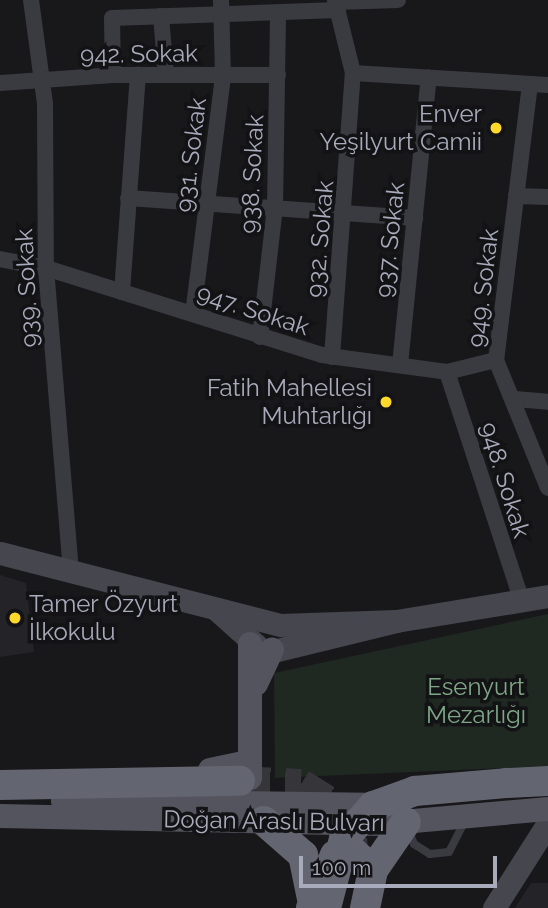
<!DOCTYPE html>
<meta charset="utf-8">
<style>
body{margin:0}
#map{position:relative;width:548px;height:908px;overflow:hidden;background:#18171a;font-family:Raleway,sans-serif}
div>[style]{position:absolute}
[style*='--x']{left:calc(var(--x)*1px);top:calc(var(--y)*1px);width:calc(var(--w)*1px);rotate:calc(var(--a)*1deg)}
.built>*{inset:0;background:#242327}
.green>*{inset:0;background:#1f2821}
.highway-tunnel>*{height:30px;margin-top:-15px;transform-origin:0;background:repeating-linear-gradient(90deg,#35353a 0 30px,transparent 0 45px)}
.lane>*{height:8px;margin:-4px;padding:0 4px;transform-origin:4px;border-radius:4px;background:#3a3a41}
.street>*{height:16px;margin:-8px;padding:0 8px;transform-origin:8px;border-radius:8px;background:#3a3a41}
.secondary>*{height:23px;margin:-11.5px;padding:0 11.5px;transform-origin:11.5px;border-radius:11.5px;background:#46464f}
.primary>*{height:24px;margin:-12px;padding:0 12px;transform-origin:12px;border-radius:12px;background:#54545e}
.highway>*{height:30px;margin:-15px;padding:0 15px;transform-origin:15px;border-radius:15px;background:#636571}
.highway-bridge>*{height:30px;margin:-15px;padding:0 15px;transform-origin:15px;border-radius:15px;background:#636571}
.dots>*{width:19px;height:19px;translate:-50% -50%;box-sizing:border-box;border:4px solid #131215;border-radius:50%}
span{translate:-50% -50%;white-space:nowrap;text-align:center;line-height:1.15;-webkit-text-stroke:7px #131215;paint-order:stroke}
.street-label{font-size:24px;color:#a8abbb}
.poi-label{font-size:24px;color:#a8abbb}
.right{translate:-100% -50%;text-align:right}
.left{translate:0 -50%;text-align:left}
.park-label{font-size:24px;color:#7da786}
.scale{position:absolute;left:299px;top:856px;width:198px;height:32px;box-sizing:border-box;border:4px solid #a8abbb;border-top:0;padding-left:9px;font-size:21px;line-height:24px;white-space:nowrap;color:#a8abbb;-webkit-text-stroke:5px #131215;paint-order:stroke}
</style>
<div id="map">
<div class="built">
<div style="clip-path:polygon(0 575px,26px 583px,34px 652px,0 657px)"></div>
<div style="clip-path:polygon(531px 883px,548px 883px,548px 908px,515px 908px)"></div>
</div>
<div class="green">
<div style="clip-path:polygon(548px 614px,548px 766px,275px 778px,274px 673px)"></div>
</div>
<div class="highway-tunnel">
<div style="--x:240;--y:781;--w:61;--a:2.8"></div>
<div style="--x:301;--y:784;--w:40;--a:32"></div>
<div style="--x:335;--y:805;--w:38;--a:63"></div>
<div style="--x:352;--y:839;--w:36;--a:85"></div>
</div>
<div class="lane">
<div style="--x:409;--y:832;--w:13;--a:67"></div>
<div style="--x:414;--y:844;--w:19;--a:32"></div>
<div style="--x:430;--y:854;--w:19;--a:-6"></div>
<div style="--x:449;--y:852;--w:37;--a:-63"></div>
</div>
<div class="street">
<div style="--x:31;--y:0;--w:105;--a:82.3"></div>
<div style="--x:45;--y:104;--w:164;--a:89.7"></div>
<div style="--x:46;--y:268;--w:306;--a:85.3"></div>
<div style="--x:336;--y:2;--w:62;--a:-1.8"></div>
<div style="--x:161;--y:16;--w:59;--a:85.2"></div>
<div style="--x:353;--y:73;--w:195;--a:3.5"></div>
<div style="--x:113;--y:75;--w:57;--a:-91"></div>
<div style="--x:112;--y:18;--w:226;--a:-2"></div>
<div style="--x:0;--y:83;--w:113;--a:-4"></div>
<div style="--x:113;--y:75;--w:165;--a:0"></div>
<div style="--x:530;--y:84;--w:278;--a:97"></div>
<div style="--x:496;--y:360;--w:138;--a:67.9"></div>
<div style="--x:516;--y:196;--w:32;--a:2"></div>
<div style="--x:128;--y:198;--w:288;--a:4"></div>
<div style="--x:0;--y:259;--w:47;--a:11.1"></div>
<div style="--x:46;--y:268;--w:289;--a:17.5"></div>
<div style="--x:322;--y:355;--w:126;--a:7.7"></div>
<div style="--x:447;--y:372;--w:50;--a:-13.8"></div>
<div style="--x:122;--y:292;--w:218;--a:-85.8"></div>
<div style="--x:193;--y:314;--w:240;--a:-82.8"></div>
<div style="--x:223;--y:76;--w:76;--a:-91.5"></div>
<div style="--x:260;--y:337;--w:131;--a:-83.4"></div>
<div style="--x:275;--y:207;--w:194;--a:-89.1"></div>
<div style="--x:332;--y:357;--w:285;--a:-85.8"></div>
<div style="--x:353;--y:73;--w:75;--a:-103.9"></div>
<div style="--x:400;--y:365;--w:289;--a:-84.3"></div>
<div style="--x:447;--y:372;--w:241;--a:71.9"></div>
<div style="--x:515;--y:399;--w:33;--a:5"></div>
</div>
<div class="secondary">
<div style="--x:0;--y:553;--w:289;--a:14.4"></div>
<div style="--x:280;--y:625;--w:116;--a:-2"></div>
<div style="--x:218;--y:611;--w:63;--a:41.8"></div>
<div style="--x:265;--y:653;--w:135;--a:-13.7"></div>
<div style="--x:396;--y:621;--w:154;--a:-9.3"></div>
<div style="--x:494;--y:908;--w:97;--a:-57.6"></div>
</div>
<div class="primary">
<div style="--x:256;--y:684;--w:38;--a:-65"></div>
<div style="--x:210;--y:770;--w:40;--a:-12"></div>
<div style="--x:250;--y:778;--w:134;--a:-90"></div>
<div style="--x:63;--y:801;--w:324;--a:0.7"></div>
<div style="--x:0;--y:816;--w:380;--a:1.2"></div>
<div style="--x:380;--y:824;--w:169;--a:-5.1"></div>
</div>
<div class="highway">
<div style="--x:506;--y:783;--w:42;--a:-2.7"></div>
<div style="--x:0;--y:785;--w:240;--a:-1"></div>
<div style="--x:264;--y:821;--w:52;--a:41.1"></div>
<div style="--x:303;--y:855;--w:45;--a:78.4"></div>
<div style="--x:311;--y:908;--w:58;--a:-65.6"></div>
<div style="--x:335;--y:855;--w:18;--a:-9"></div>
<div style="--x:353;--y:852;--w:27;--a:42"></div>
<div style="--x:365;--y:908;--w:39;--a:-78"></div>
<div style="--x:373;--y:870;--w:58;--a:-55.5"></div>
</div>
<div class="highway-bridge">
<div style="--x:326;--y:908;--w:71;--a:-75.4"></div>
<div style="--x:344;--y:839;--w:44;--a:-48.7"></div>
<div style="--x:373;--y:806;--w:45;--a:-19.7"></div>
<div style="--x:415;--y:791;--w:91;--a:-5"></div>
</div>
<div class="dots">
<div style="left:496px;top:128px;background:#ffd82a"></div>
<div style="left:386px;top:402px;background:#ffd82a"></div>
<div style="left:15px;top:618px;background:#ffd82a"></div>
</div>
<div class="street-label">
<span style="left:139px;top:54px;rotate:-1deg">942. Sokak</span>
<span style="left:191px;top:155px;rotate:-83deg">931. Sokak</span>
<span style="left:252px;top:174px;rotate:-87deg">938. Sokak</span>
<span style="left:320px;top:239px;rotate:-85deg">932. Sokak</span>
<span style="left:390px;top:240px;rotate:-84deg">937. Sokak</span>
<span style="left:27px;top:288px;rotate:-93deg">939. Sokak</span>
<span style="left:483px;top:288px;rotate:-83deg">949. Sokak</span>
<span style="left:253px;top:310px;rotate:18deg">947. Sokak</span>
<span style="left:505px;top:480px;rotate:73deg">948. Sokak</span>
<span style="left:274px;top:821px;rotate:1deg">Doğan Araslı Bulvarı</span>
</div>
<div class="poi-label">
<span class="right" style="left:482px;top:128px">Enver<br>Yeşilyurt Camii</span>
<span class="right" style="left:372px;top:402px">Fatih Mahellesi<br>Muhtarlığı</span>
<span class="left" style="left:29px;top:618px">Tamer Özyurt<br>İlkokulu</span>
</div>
<div class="park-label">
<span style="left:476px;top:701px">Esenyurt<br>Mezarlığı</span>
</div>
<div class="scale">100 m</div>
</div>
